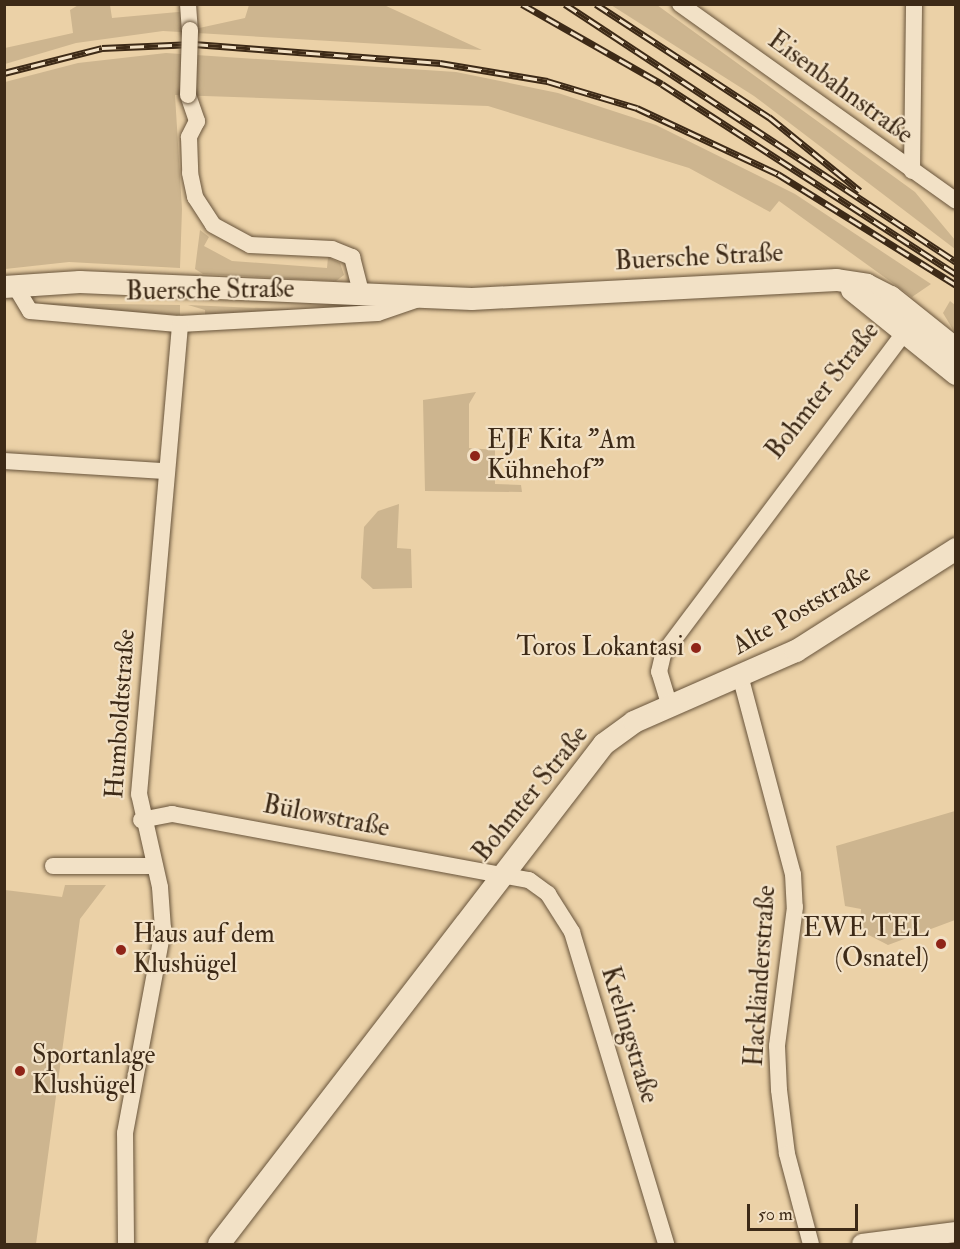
<!DOCTYPE html>
<meta charset="utf-8">
<style>
body{margin:0}
#map{position:relative;width:960px;height:1249px;overflow:hidden;background:#ebd1a7;font-family:"IM FELL Double Pica",serif}
div>[style]{position:absolute}
[style*='--x']{left:calc(var(--x)*1px);top:calc(var(--y)*1px);width:calc(var(--w)*1px);rotate:calc(var(--a)*1deg)}
.green>*{inset:0;background:#cdb58f}
.roads{filter:drop-shadow(0 0 2px #68543b) drop-shadow(0 0 2px #68543b)}
.minor>*{height:16px;margin:-8px;padding:0 8px;transform-origin:8px;border-radius:8px;background:#f2e1c6}
.tertiary>*{height:20px;margin:-10px;padding:0 10px;transform-origin:10px;border-radius:10px;background:#f2e1c6}
.secondary>*{height:22px;margin:-11px;padding:0 11px;transform-origin:11px;border-radius:11px;background:#f2e1c6}
.rail>*{height:7px;margin-top:-3.5px;transform-origin:0;background:repeating-linear-gradient(90deg,#f2e1c6 0 14px,#3d2a17 0 28px);box-sizing:border-box;border-block:2px solid #3d2a17}
.bridges{filter:drop-shadow(0 0 2px #68543b) drop-shadow(0 0 2px #68543b)}
.minor-bridge>*{height:16px;margin:-8px;padding:0 8px;transform-origin:8px;border-radius:8px;background:#f2e1c6}
.dots>*{width:16px;height:16px;translate:-50% -50%;box-sizing:border-box;border:3px solid #f2e1c6;border-radius:50%}
span{translate:-50% -50%;white-space:nowrap;text-align:center;line-height:1.15;-webkit-text-stroke:4.5px #f2e1c6;paint-order:stroke}
.street-label{font-size:26px;color:#3d2a17}
.poi-label{font-size:26px;color:#3d2a17}
.left{translate:0 -50%;text-align:left}
.right{translate:-100% -50%;text-align:right}
.frame{position:absolute;inset:0;border:6px solid #3d2a17;pointer-events:none}
.scale{position:absolute;left:747px;top:1204px;width:111px;height:27px;box-sizing:border-box;border:3px solid #3d2a17;border-top:0;padding-left:8px;font-size:18px;line-height:21px;white-space:nowrap;color:#3d2a17;-webkit-text-stroke:4px #f2e1c6;paint-order:stroke}
</style>
<div id="map">
<div class="green">
<div style="clip-path:polygon(80px 4px,110px 5px,112px 18px,189px 11px,190px 30px,245px 18px,249px 5px,384px 5px,482px 50px,163px 31px,76px 43px,5px 64px,5px 48px,73px 33px,70px 10px)"></div>
<div style="clip-path:polygon(611px 5px,657px 5px,915px 192px,955px 240px,955px 249px,754px 96px)"></div>
<div style="clip-path:polygon(166px 53px,456px 72px,558px 93px,656px 125px,795px 194px,931px 284px,912px 297px,779px 201px,770px 212px,689px 168px,488px 106px,175px 95px,182px 209px,180px 268px,69px 262px,5px 269px,5px 82px,78px 63px)"></div>
<div style="clip-path:polygon(200px 230px,209px 237px,204px 246px,232px 261px,327px 268px,328px 257px,340px 263px,344px 275px,336px 281px,203px 274px,195px 269px)"></div>
<div style="clip-path:polygon(950px 301px,955px 305px,955px 333px,943px 313px)"></div>
<div style="clip-path:polygon(41px 303px,180px 305px,180px 315px,81px 310px)"></div>
<div style="clip-path:polygon(188px 305px,305px 310px,205px 315px,205px 310px)"></div>
<div style="clip-path:polygon(476px 392px,469px 404px,469px 448px,495px 450px,495px 484px,521px 485px,522px 492px,425px 491px,423px 400px)"></div>
<div style="clip-path:polygon(399px 504px,397px 548px,411px 549px,412px 588px,373px 589px,361px 578px,364px 527px,378px 511px)"></div>
<div style="clip-path:polygon(955px 811px,955px 920px,888px 945px,859px 930px,861px 909px,845px 906px,836px 846px)"></div>
<div style="clip-path:polygon(65px 885px,106px 885px,80px 919px,36px 1244px,5px 1244px,5px 890px,62px 897px)"></div>
</div>
<div class="roads">
<div class="minor">
<div style="--x:188;--y:4;--w:26;--a:86"></div>
<div style="--x:680;--y:4;--w:339;--a:35.5"></div>
<div style="--x:188;--y:95;--w:28;--a:71"></div>
<div style="--x:197;--y:121;--w:18;--a:117"></div>
<div style="--x:189;--y:137;--w:36;--a:88"></div>
<div style="--x:190;--y:173;--w:25;--a:78"></div>
<div style="--x:195;--y:197;--w:33;--a:57"></div>
<div style="--x:213;--y:225;--w:42;--a:28.4"></div>
<div style="--x:250;--y:245;--w:82;--a:2.8"></div>
<div style="--x:332;--y:249;--w:22;--a:22"></div>
<div style="--x:352;--y:257;--w:40;--a:75.6"></div>
<div style="--x:912;--y:171;--w:167;--a:-89.3"></div>
<div style="--x:15;--y:286;--w:29;--a:59"></div>
<div style="--x:30;--y:311;--w:151;--a:5"></div>
<div style="--x:180;--y:324;--w:198;--a:-3.2"></div>
<div style="--x:378;--y:313;--w:40;--a:-18.9"></div>
<div style="--x:4;--y:461;--w:161;--a:3.6"></div>
<div style="--x:741;--y:679;--w:202;--a:75.1"></div>
<div style="--x:793;--y:874;--w:33;--a:87"></div>
<div style="--x:795;--y:907;--w:140;--a:97.4"></div>
<div style="--x:777;--y:1046;--w:44;--a:87.4"></div>
<div style="--x:779;--y:1090;--w:64;--a:82.9"></div>
<div style="--x:787;--y:1154;--w:93;--a:75.1"></div>
<div style="--x:670;--y:707;--w:37;--a:-107"></div>
<div style="--x:659;--y:672;--w:18;--a:-77"></div>
<div style="--x:663;--y:654;--w:403;--a:-53.1"></div>
<div style="--x:141;--y:820;--w:32;--a:-11"></div>
<div style="--x:172;--y:814;--w:363;--a:10.5"></div>
<div style="--x:529;--y:880;--w:24;--a:36"></div>
<div style="--x:548;--y:894;--w:45;--a:57.7"></div>
<div style="--x:572;--y:932;--w:326;--a:73.2"></div>
<div style="--x:53;--y:866;--w:101;--a:0"></div>
<div style="--x:126;--y:1244;--w:111;--a:-90.5"></div>
<div style="--x:125;--y:1133;--w:208;--a:-79.4"></div>
<div style="--x:163;--y:929;--w:42;--a:-94.1"></div>
<div style="--x:160;--y:887;--w:95;--a:-102.7"></div>
<div style="--x:139;--y:794;--w:472;--a:-85"></div>
</div>
<div class="tertiary">
<div style="--x:862;--y:1244;--w:95;--a:-7.3"></div>
</div>
<div class="secondary">
<div style="--x:4;--y:287;--w:76;--a:-3.8"></div>
<div style="--x:80;--y:282;--w:392;--a:2.5"></div>
<div style="--x:472;--y:299;--w:365;--a:-3"></div>
<div style="--x:837;--y:280;--w:30;--a:9"></div>
<div style="--x:867;--y:285;--w:27;--a:27"></div>
<div style="--x:891;--y:297;--w:83;--a:38.7"></div>
<div style="--x:852;--y:290;--w:134;--a:38.9"></div>
<div style="--x:219;--y:1244;--w:631;--a:-52.4"></div>
<div style="--x:604;--y:744;--w:37;--a:-36"></div>
<div style="--x:634;--y:722;--w:177;--a:-23.7"></div>
<div style="--x:796;--y:651;--w:190;--a:-32.5"></div>
</div>
</div>
<div class="rail">
<div style="--x:522;--y:4;--w:161;--a:29.7"></div>
<div style="--x:662;--y:84;--w:350;--a:32.9"></div>
<div style="--x:565;--y:4;--w:468;--a:33.4"></div>
<div style="--x:596;--y:4;--w:207;--a:33.2"></div>
<div style="--x:769;--y:117;--w:117;--a:39.1"></div>
<div style="--x:4;--y:73;--w:101;--a:-14.3"></div>
<div style="--x:102;--y:48;--w:92;--a:-2.5"></div>
<div style="--x:194;--y:44;--w:247;--a:4.4"></div>
<div style="--x:440;--y:63;--w:109;--a:9.5"></div>
<div style="--x:547;--y:81;--w:94;--a:16.7"></div>
<div style="--x:637;--y:108;--w:156;--a:25.1"></div>
<div style="--x:778;--y:174;--w:210;--a:31.9"></div>
</div>
<div class="bridges">
<div class="minor-bridge">
<div style="--x:188;--y:95;--w:65;--a:-88.2"></div>
</div>
</div>
<div class="dots">
<div style="left:475px;top:456px;background:#8f2418"></div>
<div style="left:696px;top:648px;background:#8f2418"></div>
<div style="left:941px;top:944px;background:#8f2418"></div>
<div style="left:121px;top:950px;background:#8f2418"></div>
<div style="left:20px;top:1071px;background:#8f2418"></div>
</div>
<div class="street-label">
<span style="left:840px;top:88px;rotate:36deg">Eisenbahnstraße</span>
<span style="left:699px;top:258px;rotate:-3deg">Buersche Straße</span>
<span style="left:210px;top:291px;rotate:-1deg">Buersche Straße</span>
<span style="left:823px;top:391px;rotate:-52deg">Bohmter Straße</span>
<span style="left:802px;top:610px;rotate:-30deg">Alte Poststraße</span>
<span style="left:121px;top:714px;rotate:-86deg">Humboldtstraße</span>
<span style="left:531px;top:794px;rotate:-51deg">Bohmter Straße</span>
<span style="left:326px;top:817px;rotate:11deg">Bülowstraße</span>
<span style="left:761px;top:976px;rotate:-86deg">Hackländerstraße</span>
<span style="left:629px;top:1035px;rotate:73deg">Krelingstraße</span>
</div>
<div class="poi-label">
<span class="left" style="left:487px;top:456px">EJF Kita "Am<br>Kühnehof"</span>
<span class="right" style="left:684px;top:648px">Toros Lokantasi</span>
<span class="right" style="left:929px;top:944px">EWE TEL<br>(Osnatel)</span>
<span class="left" style="left:133px;top:950px">Haus auf dem<br>Klushügel</span>
<span class="left" style="left:32px;top:1071px">Sportanlage<br>Klushügel</span>
</div>
<div class="frame"></div>
<div class="scale">50 m</div>
</div>
